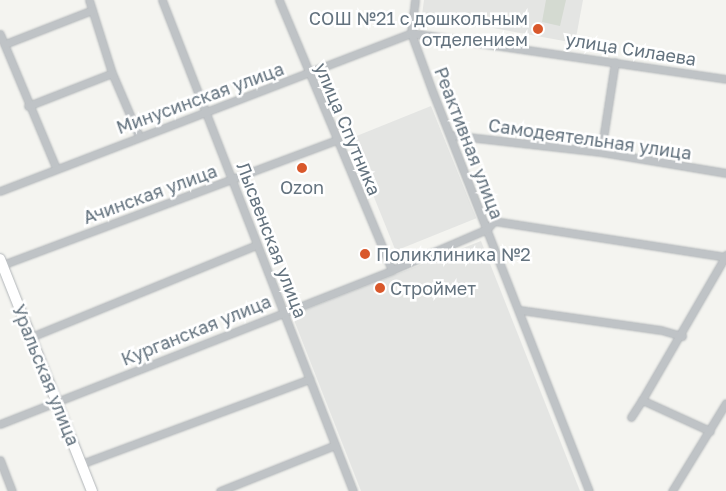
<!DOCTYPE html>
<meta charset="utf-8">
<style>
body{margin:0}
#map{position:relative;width:726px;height:491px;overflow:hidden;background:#f4f4f0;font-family:"Golos Text",sans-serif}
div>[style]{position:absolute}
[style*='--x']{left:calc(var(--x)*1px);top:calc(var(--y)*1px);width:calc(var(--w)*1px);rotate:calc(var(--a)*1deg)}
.built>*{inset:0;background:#e4e5e3;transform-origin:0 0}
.green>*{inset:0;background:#d4dad1}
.roads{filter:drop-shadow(0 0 1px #b2b6b9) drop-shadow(0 0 1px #b2b6b9)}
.street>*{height:7px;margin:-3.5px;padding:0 3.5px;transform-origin:3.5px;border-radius:3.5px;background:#bfc3c6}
.primary>*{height:10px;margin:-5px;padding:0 5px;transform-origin:5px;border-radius:5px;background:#fff}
.dots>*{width:14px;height:14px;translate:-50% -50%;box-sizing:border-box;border:2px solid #fff;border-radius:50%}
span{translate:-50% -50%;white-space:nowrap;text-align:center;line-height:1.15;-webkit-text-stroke:5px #fff;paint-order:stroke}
.poi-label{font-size:18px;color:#64737f}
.right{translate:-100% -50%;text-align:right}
.left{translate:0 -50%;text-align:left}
.street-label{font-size:18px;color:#64737f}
</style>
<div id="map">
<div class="built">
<div style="clip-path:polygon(424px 0,583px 0,575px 43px,422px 15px)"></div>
<div style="left:431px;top:106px;width:121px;height:87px;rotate:68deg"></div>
<div style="clip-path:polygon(481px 241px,580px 491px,361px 491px,292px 315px)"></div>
</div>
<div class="green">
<div style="clip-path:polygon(546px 0,566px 0,560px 26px,542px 22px)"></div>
</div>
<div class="roads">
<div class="street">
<div style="--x:89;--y:0;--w:77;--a:72.5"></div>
<div style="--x:112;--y:73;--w:69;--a:66.8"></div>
<div style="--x:162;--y:0;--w:527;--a:68.74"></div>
<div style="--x:279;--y:0;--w:293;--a:67.3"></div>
<div style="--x:415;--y:0;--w:33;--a:97"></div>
<div style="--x:411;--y:33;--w:64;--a:69.9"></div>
<div style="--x:433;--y:93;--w:427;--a:68.6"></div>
<div style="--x:0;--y:34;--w:145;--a:67.3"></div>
<div style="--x:5;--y:44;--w:93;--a:-21.3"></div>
<div style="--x:28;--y:106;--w:90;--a:-21.4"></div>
<div style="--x:450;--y:135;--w:152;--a:6.4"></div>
<div style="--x:601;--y:152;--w:127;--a:9.5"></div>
<div style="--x:601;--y:152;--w:91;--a:-81.2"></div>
<div style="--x:0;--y:191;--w:440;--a:-21"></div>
<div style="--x:411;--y:33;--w:318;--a:8.3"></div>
<div style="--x:2;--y:265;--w:357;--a:-20.5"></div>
<div style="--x:520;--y:310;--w:142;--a:8.1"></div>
<div style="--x:661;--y:330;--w:22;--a:16"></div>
<div style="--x:31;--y:337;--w:244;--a:-22.2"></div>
<div style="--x:631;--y:417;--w:20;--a:-57"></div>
<div style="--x:0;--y:424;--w:421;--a:-21.4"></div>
<div style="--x:392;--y:270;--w:103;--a:-23.3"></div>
<div style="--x:487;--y:229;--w:11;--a:-49"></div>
<div style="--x:494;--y:221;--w:235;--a:8.8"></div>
<div style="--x:710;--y:431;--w:75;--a:-155.5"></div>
<div style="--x:642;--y:400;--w:168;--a:-59.9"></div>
<div style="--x:0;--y:460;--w:33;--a:69"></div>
<div style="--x:81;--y:464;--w:244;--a:-20.4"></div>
<div style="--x:220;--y:491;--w:124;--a:-21.8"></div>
<div style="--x:672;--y:491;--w:103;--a:-58.5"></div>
</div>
<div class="primary">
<div style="--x:0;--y:259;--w:250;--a:68.4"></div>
</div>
</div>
<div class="dots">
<div style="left:538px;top:29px;background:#d9582b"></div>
<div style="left:302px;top:168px;background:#d9582b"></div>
<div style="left:365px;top:254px;background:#d9582b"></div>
<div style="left:380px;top:288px;background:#d9582b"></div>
</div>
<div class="poi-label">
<span class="right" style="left:528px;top:29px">СОШ №21 с дошкольным<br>отделением</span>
<span style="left:302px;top:187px">Ozon</span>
<span class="left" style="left:376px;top:254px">Поликлиника №2</span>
<span class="left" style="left:390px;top:288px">Строймет</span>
</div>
<div class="street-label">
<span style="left:631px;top:49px;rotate:9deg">улица Силаева</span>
<span style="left:200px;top:98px;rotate:-20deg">Минусинская улица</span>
<span style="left:348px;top:129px;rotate:67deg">улица Спутника</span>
<span style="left:590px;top:139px;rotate:8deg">Самодеятельная улица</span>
<span style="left:469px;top:143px;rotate:69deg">Реактивная улица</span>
<span style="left:150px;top:194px;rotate:-20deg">Ачинская улица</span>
<span style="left:272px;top:240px;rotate:69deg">Лысвенская улица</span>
<span style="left:196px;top:330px;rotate:-22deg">Курганская улица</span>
<span style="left:46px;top:375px;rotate:68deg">Уральская улица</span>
</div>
</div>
